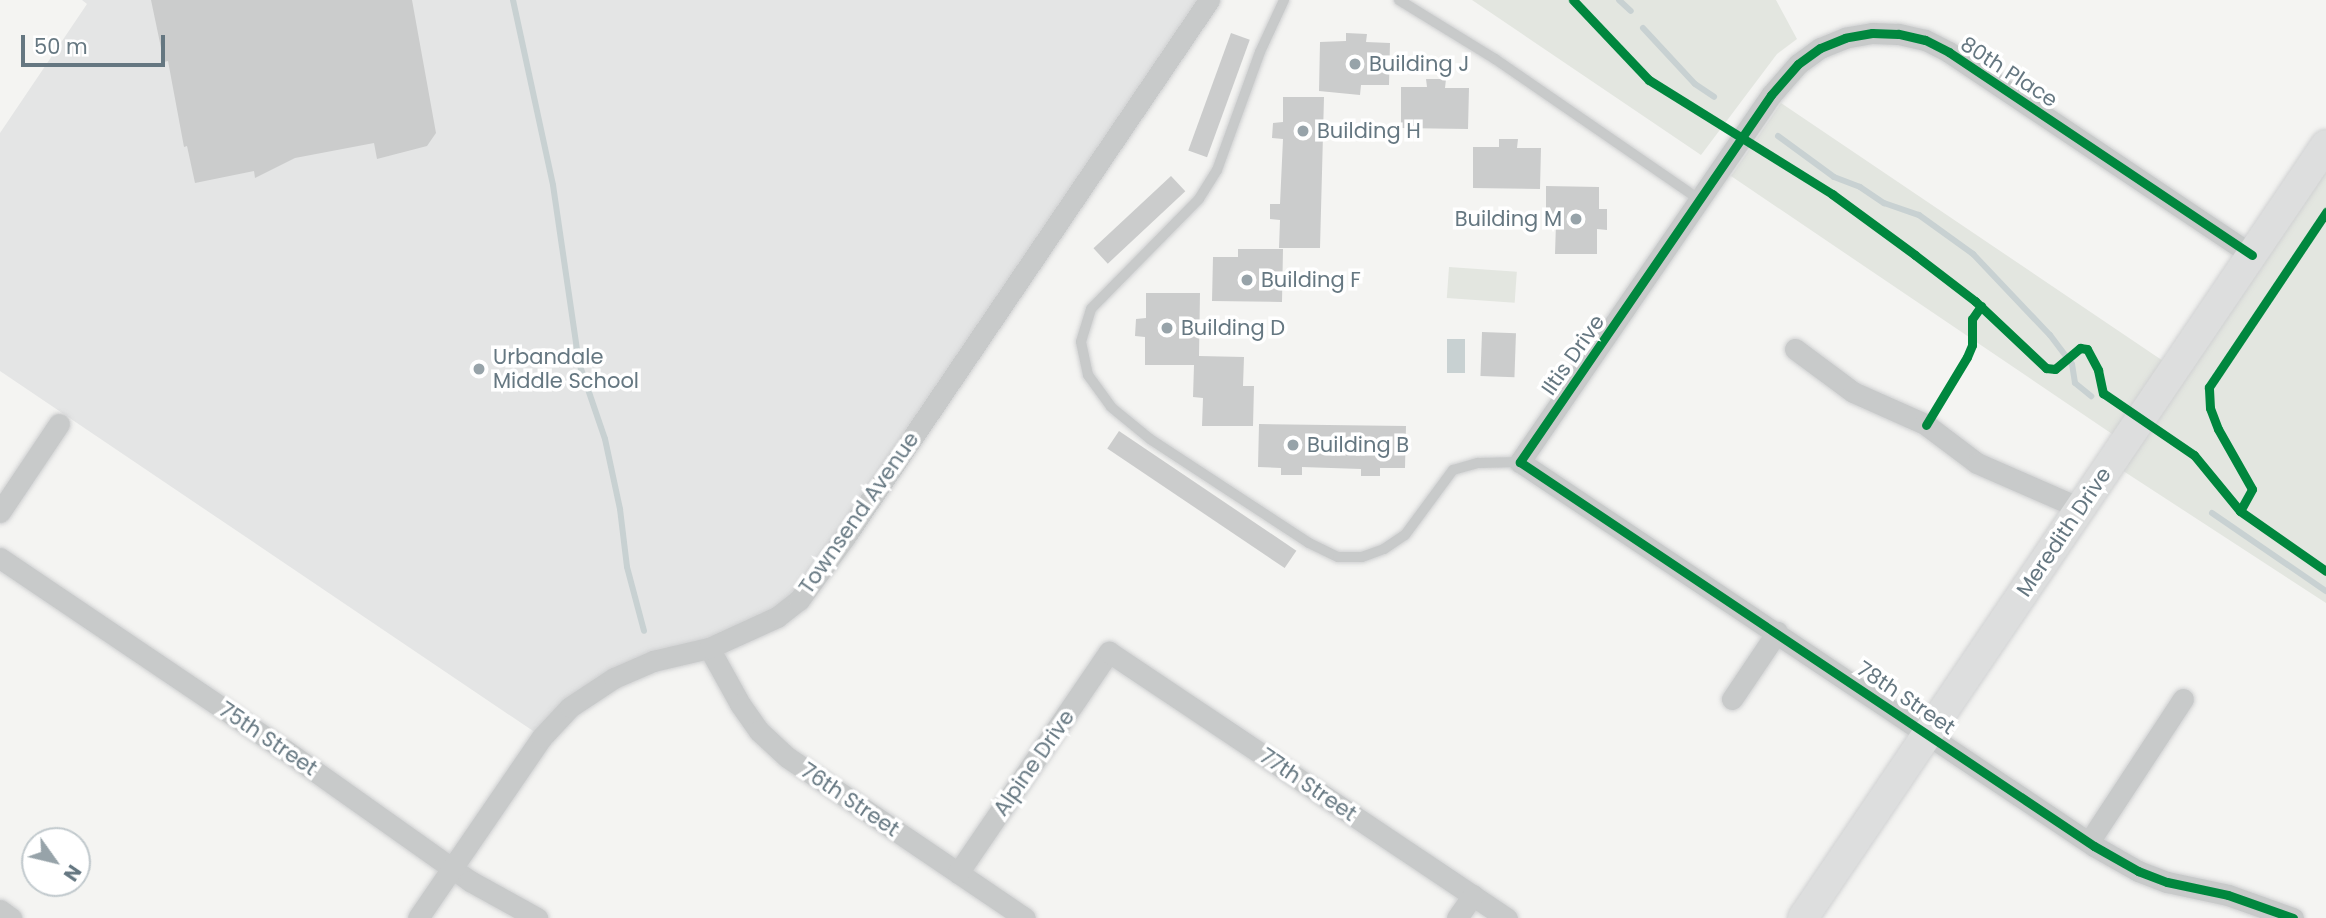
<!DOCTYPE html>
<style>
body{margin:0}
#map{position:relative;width:2326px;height:918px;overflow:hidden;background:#f4f4f2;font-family:Poppins,sans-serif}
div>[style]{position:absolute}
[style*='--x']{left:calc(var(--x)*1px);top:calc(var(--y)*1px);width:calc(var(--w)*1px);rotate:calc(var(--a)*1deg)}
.built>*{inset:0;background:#e4e5e5}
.green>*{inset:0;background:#e3e6e0;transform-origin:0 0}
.water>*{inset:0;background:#c8d1d2;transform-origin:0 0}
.stream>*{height:6px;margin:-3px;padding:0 3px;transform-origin:3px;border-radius:3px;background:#c8d1d2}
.building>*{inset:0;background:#cbcccc;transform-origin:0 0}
.roads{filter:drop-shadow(0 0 2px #d0d1d2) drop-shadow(0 0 2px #d0d1d2)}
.service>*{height:10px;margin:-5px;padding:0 5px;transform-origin:5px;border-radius:5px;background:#c8caca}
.minor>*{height:21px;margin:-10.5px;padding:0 10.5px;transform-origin:10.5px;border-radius:10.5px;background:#c8caca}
.secondary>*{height:30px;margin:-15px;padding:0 15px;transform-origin:15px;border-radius:15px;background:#dddede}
.cycleway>*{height:9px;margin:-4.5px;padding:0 4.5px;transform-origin:4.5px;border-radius:4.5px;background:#00873e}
.dots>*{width:19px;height:19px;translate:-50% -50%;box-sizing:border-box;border:4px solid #fff;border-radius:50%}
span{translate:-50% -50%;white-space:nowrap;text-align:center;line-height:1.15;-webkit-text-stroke:7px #fff;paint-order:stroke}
.poi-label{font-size:21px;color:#657781}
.left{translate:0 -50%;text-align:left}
.right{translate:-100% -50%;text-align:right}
.street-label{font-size:21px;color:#657781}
.north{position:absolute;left:21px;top:827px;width:70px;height:70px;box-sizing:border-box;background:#fff;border:2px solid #c1c9cd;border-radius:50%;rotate:124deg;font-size:19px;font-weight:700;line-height:28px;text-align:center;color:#657781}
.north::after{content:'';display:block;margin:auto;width:24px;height:32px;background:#97a3a9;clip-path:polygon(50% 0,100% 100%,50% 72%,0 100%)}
.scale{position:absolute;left:21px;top:35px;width:144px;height:32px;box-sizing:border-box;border:4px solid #657781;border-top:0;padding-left:9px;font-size:21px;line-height:24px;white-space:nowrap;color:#657781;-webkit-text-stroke:5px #fff;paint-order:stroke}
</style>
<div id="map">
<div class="built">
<div style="clip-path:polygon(82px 0,1209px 0,799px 600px,653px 661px,542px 737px,0 371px,0 133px,87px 4px)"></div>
</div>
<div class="green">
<div style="clip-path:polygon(1472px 0,1776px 0,1797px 39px,1777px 54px,1701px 155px)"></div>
<div style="clip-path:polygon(1781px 103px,2175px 369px,2326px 145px,2326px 603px,2111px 463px,2124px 442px,1731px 176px)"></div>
<div style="left:1449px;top:267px;width:68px;height:31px;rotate:4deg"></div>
</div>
<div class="water">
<div style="left:1447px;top:339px;width:18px;height:34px"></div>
</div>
<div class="stream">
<div style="--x:513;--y:0;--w:189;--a:77.8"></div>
<div style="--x:553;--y:185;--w:180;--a:81.7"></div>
<div style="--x:579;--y:363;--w:80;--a:71.1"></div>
<div style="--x:605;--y:439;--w:72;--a:77.9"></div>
<div style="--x:620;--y:509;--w:58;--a:83.1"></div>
<div style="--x:627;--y:567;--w:66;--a:75.1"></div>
<div style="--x:1619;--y:0;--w:16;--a:43"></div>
<div style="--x:1643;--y:28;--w:76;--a:47.1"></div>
<div style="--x:1695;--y:84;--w:23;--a:34"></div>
<div style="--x:1778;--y:136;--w:69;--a:36.2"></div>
<div style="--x:1834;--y:177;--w:28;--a:21"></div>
<div style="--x:1860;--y:187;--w:29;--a:34"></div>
<div style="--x:1884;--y:203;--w:37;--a:19"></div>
<div style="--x:1919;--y:215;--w:67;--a:35.8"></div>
<div style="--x:1973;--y:254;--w:112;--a:46.5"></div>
<div style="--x:2050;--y:335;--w:36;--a:53"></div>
<div style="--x:2072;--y:364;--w:19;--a:81"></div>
<div style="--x:2075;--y:383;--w:21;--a:39"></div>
<div style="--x:2212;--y:513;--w:138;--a:34.4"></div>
</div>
<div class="building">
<div style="clip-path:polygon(151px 0,412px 0,436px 133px,427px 146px,377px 159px,374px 143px,295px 158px,255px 178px,254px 171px,195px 183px,187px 146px,184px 147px,168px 61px,164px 62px)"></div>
<div style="left:1231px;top:33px;width:20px;height:125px;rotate:20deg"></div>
<div style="clip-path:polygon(1346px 33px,1367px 34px,1366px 42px,1390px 43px,1389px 85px,1361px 85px,1360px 95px,1319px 91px,1320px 42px,1346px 41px)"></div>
<div style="clip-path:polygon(1426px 79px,1446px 79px,1445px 88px,1469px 88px,1468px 129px,1401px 128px,1401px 87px,1427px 87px)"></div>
<div style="clip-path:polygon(1283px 97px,1324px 97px,1320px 248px,1279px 248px,1280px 220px,1270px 219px,1270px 204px,1280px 204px,1283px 139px,1272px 138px,1273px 123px,1283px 122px)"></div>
<div style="clip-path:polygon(1499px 139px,1518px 139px,1517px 148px,1541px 148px,1540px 189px,1473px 188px,1473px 147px,1499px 147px)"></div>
<div style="left:1171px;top:176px;width:21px;height:106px;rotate:47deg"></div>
<div style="clip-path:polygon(1546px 186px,1599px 187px,1599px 209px,1607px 209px,1607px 230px,1597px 229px,1597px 254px,1555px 254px,1556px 223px,1546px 223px)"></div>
<div style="clip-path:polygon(1238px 249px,1283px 249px,1282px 302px,1212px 301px,1213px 257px,1238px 257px)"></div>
<div style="clip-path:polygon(1146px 293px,1200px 293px,1199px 356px,1244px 357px,1243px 386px,1254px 386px,1253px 426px,1202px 426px,1203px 398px,1193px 397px,1194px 365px,1145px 365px,1145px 337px,1135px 336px,1136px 319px,1146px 318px)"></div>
<div style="left:1482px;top:332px;width:34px;height:44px;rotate:2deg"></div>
<div style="clip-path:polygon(1259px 424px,1406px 426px,1405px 468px,1380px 468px,1380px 476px,1361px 476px,1361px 469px,1302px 467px,1302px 475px,1281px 475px,1281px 468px,1258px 467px)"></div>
<div style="left:1119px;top:431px;width:214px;height:21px;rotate:34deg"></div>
</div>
<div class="roads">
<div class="service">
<div style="--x:1284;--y:0;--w:57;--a:114.8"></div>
<div style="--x:1260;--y:52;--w:126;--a:110"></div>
<div style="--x:1217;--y:170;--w:34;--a:122"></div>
<div style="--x:1199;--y:199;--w:154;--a:134.5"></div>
<div style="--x:1091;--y:309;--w:34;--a:107"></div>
<div style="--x:1081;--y:342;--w:34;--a:78"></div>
<div style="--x:1088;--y:375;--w:39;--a:54"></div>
<div style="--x:1111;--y:407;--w:50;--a:39.4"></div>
<div style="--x:1150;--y:439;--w:190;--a:33.2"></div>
<div style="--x:1309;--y:543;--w:32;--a:26"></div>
<div style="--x:1338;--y:557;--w:24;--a:0"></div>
<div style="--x:1362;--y:557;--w:23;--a:-20"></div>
<div style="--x:1384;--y:549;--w:25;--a:-34"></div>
<div style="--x:1405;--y:535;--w:81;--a:-53.6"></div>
<div style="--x:1453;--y:470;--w:26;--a:-16"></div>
<div style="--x:1478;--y:463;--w:42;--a:-1.4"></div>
<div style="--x:1399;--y:0;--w:113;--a:31.6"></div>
<div style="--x:1495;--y:59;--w:249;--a:34.5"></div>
</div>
<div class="minor">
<div style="--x:2252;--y:255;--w:365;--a:-146.2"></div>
<div style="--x:1949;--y:52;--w:27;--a:-153"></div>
<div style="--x:1925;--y:40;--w:28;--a:-167"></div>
<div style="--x:1898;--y:34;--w:26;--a:-178"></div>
<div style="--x:1872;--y:33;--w:27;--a:170"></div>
<div style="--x:1845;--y:38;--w:27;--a:158"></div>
<div style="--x:1820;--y:48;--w:27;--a:144"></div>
<div style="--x:1798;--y:64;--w:41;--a:131.1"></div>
<div style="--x:1771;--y:95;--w:445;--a:124.4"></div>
<div style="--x:1520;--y:462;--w:691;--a:33.78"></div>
<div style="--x:2094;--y:846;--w:51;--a:29.6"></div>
<div style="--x:2138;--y:871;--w:31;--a:21"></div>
<div style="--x:2167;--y:882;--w:62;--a:12"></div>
<div style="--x:2228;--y:895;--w:69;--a:19.5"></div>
<div style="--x:1795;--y:349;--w:72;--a:36.6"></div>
<div style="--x:1853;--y:392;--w:79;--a:24"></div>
<div style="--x:1925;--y:424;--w:65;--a:36.9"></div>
<div style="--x:1977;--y:463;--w:112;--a:23.6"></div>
<div style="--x:0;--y:512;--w:106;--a:-56.2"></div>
<div style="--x:0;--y:558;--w:344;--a:34"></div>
<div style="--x:285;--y:750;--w:227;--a:35.3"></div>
<div style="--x:470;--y:881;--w:77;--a:28.9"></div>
<div style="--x:709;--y:648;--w:64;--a:61"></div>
<div style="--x:740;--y:704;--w:33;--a:55"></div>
<div style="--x:759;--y:731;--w:38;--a:43"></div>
<div style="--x:787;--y:757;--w:287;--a:34.1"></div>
<div style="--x:1732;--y:699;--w:81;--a:-56.1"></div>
<div style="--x:2089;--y:842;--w:171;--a:-56.7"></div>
<div style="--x:958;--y:873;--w:268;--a:-55.7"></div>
<div style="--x:1109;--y:652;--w:479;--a:33.8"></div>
<div style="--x:0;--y:910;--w:14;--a:36"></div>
<div style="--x:418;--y:918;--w:219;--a:-55.6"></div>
<div style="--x:542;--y:737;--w:41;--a:-47"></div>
<div style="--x:570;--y:707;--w:53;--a:-33.4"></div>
<div style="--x:614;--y:678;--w:43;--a:-23.6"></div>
<div style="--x:653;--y:661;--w:57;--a:-13.1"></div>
<div style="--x:709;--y:648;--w:75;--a:-24.5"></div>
<div style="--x:777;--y:617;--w:28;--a:-38"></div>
<div style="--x:799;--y:600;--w:78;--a:-53.9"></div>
<div style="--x:845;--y:537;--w:649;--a:-55.87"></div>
<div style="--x:1457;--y:918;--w:28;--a:-55"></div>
</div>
<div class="secondary">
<div style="--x:1803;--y:918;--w:933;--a:-55.92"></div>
</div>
</div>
<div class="cycleway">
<div style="--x:1573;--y:0;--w:110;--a:46.5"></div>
<div style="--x:1649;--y:80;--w:216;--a:31.9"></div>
<div style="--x:1832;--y:194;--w:103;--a:36.3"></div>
<div style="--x:1915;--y:255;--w:76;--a:37.5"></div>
<div style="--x:1975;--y:301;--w:98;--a:43.3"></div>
<div style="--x:2046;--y:368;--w:9;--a:6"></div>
<div style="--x:2055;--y:369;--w:33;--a:-40"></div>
<div style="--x:2080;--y:348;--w:7;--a:8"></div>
<div style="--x:2087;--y:349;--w:24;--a:62"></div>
<div style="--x:2098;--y:370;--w:24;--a:78"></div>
<div style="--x:2103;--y:393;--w:110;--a:34.3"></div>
<div style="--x:2194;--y:455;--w:72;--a:50.6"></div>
<div style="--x:2240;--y:511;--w:105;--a:34.9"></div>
<div style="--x:2252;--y:255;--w:365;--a:-146.2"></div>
<div style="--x:1949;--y:52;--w:27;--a:-153"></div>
<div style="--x:1925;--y:40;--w:28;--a:-167"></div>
<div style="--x:1898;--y:34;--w:26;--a:-178"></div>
<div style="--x:1872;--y:33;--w:27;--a:170"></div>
<div style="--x:1845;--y:38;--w:27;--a:158"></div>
<div style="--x:1820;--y:48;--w:27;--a:144"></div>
<div style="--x:1798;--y:64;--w:41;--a:131.1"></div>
<div style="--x:1771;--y:95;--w:445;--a:124.4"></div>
<div style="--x:1520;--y:462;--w:691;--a:33.78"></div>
<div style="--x:2094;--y:846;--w:51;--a:29.6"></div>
<div style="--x:2138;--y:871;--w:31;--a:21"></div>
<div style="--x:2167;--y:882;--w:62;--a:12"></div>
<div style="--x:2228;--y:895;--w:69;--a:19.5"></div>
<div style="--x:1926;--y:425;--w:79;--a:-58.9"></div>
<div style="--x:1967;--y:357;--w:13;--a:-67"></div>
<div style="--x:1972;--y:345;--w:26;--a:-90"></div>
<div style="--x:1972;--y:319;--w:16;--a:-55"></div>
<div style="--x:2240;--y:511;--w:25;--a:-61"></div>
<div style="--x:2252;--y:489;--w:69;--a:-119.5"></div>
<div style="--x:2218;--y:429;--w:22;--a:-111"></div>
<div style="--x:2210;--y:408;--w:21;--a:-93"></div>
<div style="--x:2209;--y:387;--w:211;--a:-56.2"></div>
</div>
<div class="dots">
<div style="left:1355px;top:64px;background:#97a3a9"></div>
<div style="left:1303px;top:131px;background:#97a3a9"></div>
<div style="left:1576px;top:219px;background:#97a3a9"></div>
<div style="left:1247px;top:280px;background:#97a3a9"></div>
<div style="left:1167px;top:328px;background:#97a3a9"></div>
<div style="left:479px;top:369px;background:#97a3a9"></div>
<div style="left:1293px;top:445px;background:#97a3a9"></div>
</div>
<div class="poi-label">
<span class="left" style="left:1369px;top:64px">Building J</span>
<span class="left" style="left:1317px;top:131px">Building H</span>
<span class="right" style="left:1562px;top:219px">Building M</span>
<span class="left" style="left:1261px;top:280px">Building F</span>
<span class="left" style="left:1181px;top:328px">Building D</span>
<span class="left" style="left:493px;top:369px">Urbandale<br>Middle School</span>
<span class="left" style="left:1307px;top:445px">Building B</span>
</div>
<div class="street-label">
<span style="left:2009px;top:72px;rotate:33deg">80th Place</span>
<span style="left:1573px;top:355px;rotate:-55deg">Iltis Drive</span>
<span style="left:859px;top:513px;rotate:-55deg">Townsend Avenue</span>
<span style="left:2064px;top:532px;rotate:-56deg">Meredith Drive</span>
<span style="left:1906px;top:698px;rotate:34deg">78th Street</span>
<span style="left:268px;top:739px;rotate:34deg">75th Street</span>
<span style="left:1034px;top:763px;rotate:-55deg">Alpine Drive</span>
<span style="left:1308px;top:785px;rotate:34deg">77th Street</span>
<span style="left:850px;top:800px;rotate:34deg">76th Street</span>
</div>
<div class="north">N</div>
<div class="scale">50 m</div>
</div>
